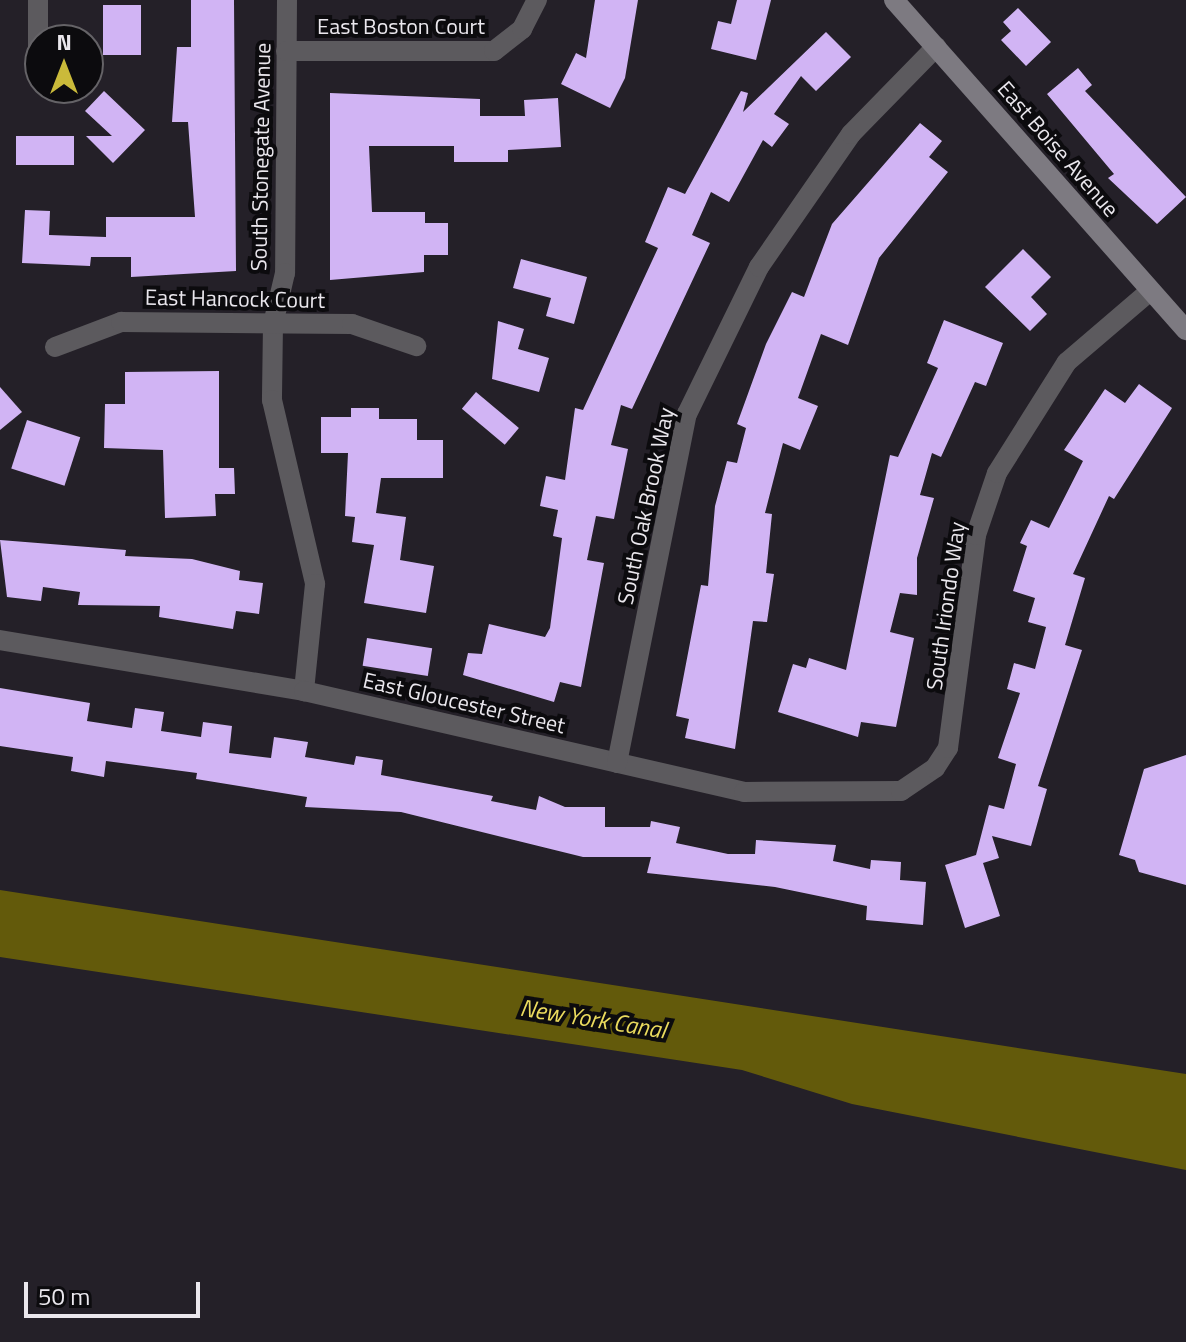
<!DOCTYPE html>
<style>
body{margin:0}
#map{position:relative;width:1186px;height:1342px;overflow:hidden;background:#242028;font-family:"Titillium Web",sans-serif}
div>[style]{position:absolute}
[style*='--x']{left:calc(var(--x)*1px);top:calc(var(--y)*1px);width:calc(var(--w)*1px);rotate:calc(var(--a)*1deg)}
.water>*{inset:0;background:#635a0b}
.building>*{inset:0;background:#d1b4f4;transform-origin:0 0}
.street>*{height:20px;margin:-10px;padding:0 10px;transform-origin:10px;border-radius:10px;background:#5c5a5e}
.secondary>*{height:20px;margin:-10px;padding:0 10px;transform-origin:10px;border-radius:10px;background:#7d7a81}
span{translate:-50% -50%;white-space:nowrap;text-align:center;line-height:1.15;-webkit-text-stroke:8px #0c0b0e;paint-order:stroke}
.street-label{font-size:22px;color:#eae7ed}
.water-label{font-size:24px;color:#ebdb5e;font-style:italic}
.north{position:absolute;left:24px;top:24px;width:80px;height:80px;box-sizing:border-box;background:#0c0b0e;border:2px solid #656367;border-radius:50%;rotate:0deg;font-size:22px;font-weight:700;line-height:32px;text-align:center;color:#eae7ed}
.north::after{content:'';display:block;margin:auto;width:28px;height:36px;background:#caba3a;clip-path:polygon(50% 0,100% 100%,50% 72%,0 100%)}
.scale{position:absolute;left:24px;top:1282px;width:176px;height:36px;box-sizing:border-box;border:4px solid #eae7ed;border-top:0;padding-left:10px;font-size:24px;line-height:28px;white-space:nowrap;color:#eae7ed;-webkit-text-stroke:6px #0c0b0e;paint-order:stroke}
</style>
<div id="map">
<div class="water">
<div style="clip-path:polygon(0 890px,1186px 1074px,1186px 1170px,852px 1104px,742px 1070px,0 957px)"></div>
</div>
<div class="building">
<div style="clip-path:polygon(191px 0,234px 0,236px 271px,131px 277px,131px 257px,91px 257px,90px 266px,22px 263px,25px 210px,50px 211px,49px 235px,106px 237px,106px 217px,195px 217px,188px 122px,172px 122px,177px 47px,191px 47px)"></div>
<div style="clip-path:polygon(595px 0,638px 0,625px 78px,610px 108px,561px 84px,576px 53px,586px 58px)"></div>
<div style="clip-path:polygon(737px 0,771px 0,756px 60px,711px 49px,718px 21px,731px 24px)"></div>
<div style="left:103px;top:5px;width:38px;height:50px"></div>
<div style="clip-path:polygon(1018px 8px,1051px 42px,1026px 66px,1001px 40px,1011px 31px,1003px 22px)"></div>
<div style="clip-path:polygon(826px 32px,851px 57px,816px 91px,801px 76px,774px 114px,789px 124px,772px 147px,763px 140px,729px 202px,711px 192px,692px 235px,710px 243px,632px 409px,621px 405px,611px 445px,628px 449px,614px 519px,596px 516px,587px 560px,604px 563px,581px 687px,560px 682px,554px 702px,463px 675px,468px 653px,482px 654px,489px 624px,545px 637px,550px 628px,562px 538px,553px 536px,558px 510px,540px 506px,546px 476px,565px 480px,575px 408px,583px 410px,658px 248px,645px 242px,668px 187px,685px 194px,741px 91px,748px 93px,743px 112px)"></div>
<div style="clip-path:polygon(1078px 68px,1092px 85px,1085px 91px,1186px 197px,1157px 224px,1108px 178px,1114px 174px,1047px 94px)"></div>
<div style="clip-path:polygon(104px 91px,145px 130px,113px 163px,86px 136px,112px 136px,85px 111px)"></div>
<div style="clip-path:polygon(330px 93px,480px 99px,480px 116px,525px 116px,524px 100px,558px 98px,561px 147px,508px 150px,508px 162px,454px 162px,454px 146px,369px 146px,372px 212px,425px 212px,425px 223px,448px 223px,448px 255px,424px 255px,424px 272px,330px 280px)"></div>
<div style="clip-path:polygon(920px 123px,942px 141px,929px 157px,948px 172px,879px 258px,848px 345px,821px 334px,798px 398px,818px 406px,800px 450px,783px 443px,765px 513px,772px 514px,766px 573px,774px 574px,767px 622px,753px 621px,735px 749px,685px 738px,689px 719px,676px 716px,701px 585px,708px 586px,715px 506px,727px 461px,737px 463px,746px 428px,737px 424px,766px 344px,792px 292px,804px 297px,832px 224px)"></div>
<div style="left:16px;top:136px;width:58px;height:29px"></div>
<div style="clip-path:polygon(1023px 249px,1051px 277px,1031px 297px,1047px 314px,1030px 331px,985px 287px)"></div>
<div style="clip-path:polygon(521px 259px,587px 277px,574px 324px,546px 316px,551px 298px,513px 288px)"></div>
<div style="clip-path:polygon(944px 320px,1003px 343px,986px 386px,975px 382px,941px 457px,932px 453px,920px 495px,934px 498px,917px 558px,917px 595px,900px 593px,890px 632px,914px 638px,896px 727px,861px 722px,858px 737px,778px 712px,793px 664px,806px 668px,809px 658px,846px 670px,890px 455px,898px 457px,938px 368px,927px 363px)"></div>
<div style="clip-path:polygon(498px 321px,524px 329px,518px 349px,549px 358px,539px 392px,492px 379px)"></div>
<div style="clip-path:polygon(219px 371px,219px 468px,234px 468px,235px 494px,215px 494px,216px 516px,165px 518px,163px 450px,104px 448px,105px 404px,125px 404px,125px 372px)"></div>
<div style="clip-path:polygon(1139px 384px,1172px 408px,1114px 499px,1109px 496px,1073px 574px,1085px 578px,1065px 645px,1082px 650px,1038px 786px,1047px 789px,1031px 846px,992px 836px,999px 858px,983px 863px,1000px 916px,965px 928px,945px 865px,976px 855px,989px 805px,1004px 809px,1016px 764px,998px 758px,1020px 693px,1007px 689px,1014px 663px,1035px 669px,1046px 627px,1028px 622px,1035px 598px,1013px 591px,1027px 546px,1020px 543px,1031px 520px,1049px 528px,1083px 461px,1064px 450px,1105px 389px,1125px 403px)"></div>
<div style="clip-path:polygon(0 387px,22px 412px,0 430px)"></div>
<div style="left:476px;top:392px;width:56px;height:22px;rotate:40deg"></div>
<div style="clip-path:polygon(351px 408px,379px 408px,379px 419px,417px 419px,417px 440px,443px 440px,443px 478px,381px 478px,376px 513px,406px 517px,400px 560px,434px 566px,426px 613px,364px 603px,374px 545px,352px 542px,355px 517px,345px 516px,348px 453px,321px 453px,321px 417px,351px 417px)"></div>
<div style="left:27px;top:420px;width:56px;height:51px;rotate:18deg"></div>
<div style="clip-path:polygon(0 540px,126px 550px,125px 556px,192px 559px,240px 571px,239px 580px,263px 583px,259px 614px,236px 611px,233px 629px,159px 617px,160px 606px,78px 605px,80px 592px,43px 587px,41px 601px,7px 597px)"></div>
<div style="left:367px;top:638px;width:66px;height:28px;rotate:9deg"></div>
<div style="clip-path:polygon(0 688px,90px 703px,87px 721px,132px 728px,135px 708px,164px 712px,161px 731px,201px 737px,203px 722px,232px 726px,229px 753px,271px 758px,274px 737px,308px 742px,305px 757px,354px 765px,356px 756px,383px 760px,381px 775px,493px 796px,491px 801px,536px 810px,539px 796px,565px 807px,605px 807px,605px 827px,650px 827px,651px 821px,680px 827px,676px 843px,728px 854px,755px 854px,756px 840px,836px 845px,833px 861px,870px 869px,871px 860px,901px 862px,900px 880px,926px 882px,923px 925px,866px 920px,867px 906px,775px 887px,647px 873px,651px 857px,583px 857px,401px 812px,305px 807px,307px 797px,196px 779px,197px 773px,106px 761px,104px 777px,71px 771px,73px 757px,0 746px)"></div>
<div style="clip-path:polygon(1186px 755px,1186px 885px,1139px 872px,1135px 860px,1119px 855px,1144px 769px)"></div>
</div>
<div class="street">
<div style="--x:287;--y:0;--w:273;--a:90.4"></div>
<div style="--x:285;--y:273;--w:52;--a:103.2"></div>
<div style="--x:273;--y:324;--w:76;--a:90.8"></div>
<div style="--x:272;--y:400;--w:189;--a:76.8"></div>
<div style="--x:315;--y:584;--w:108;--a:95.9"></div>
<div style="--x:286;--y:51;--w:208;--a:0"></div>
<div style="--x:494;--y:51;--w:36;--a:-38"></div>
<div style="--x:522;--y:29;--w:33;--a:-63"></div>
<div style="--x:38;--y:57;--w:57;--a:-90"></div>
<div style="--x:55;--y:347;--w:71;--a:-20.7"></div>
<div style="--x:121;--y:322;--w:231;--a:0.5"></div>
<div style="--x:352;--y:324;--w:68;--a:19"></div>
<div style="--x:0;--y:640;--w:308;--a:9.5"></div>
<div style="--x:304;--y:691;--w:451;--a:12.9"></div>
<div style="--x:744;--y:792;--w:157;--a:-0.4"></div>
<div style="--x:901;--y:791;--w:41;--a:-34.1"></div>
<div style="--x:935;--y:768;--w:24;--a:-57"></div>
<div style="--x:948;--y:748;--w:215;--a:-82.5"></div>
<div style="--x:976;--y:535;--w:65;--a:-71.3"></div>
<div style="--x:997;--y:473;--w:131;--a:-57.8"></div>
<div style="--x:1067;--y:362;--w:109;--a:-40.5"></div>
<div style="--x:617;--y:763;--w:356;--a:-78.7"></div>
<div style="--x:687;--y:414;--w:164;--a:-63.9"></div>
<div style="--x:759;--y:267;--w:162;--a:-55.3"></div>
<div style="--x:851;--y:134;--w:122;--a:-45.7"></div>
</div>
<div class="secondary">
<div style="--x:894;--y:0;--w:441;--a:48.5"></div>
</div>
<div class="street-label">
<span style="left:401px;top:27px">East Boston Court</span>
<span style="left:1058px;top:149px;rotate:49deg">East Boise Avenue</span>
<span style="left:261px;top:157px;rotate:-89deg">South Stonegate Avenue</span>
<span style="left:235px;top:299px;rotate:1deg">East Hancock Court</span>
<span style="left:646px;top:506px;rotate:-78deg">South Oak Brook Way</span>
<span style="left:946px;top:606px;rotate:-82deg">South Iriondo Way</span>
<span style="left:464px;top:703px;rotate:13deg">East Gloucester Street</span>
</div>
<div class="water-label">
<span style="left:593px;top:1019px;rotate:9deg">New York Canal</span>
</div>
<div class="north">N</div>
<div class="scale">50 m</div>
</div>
